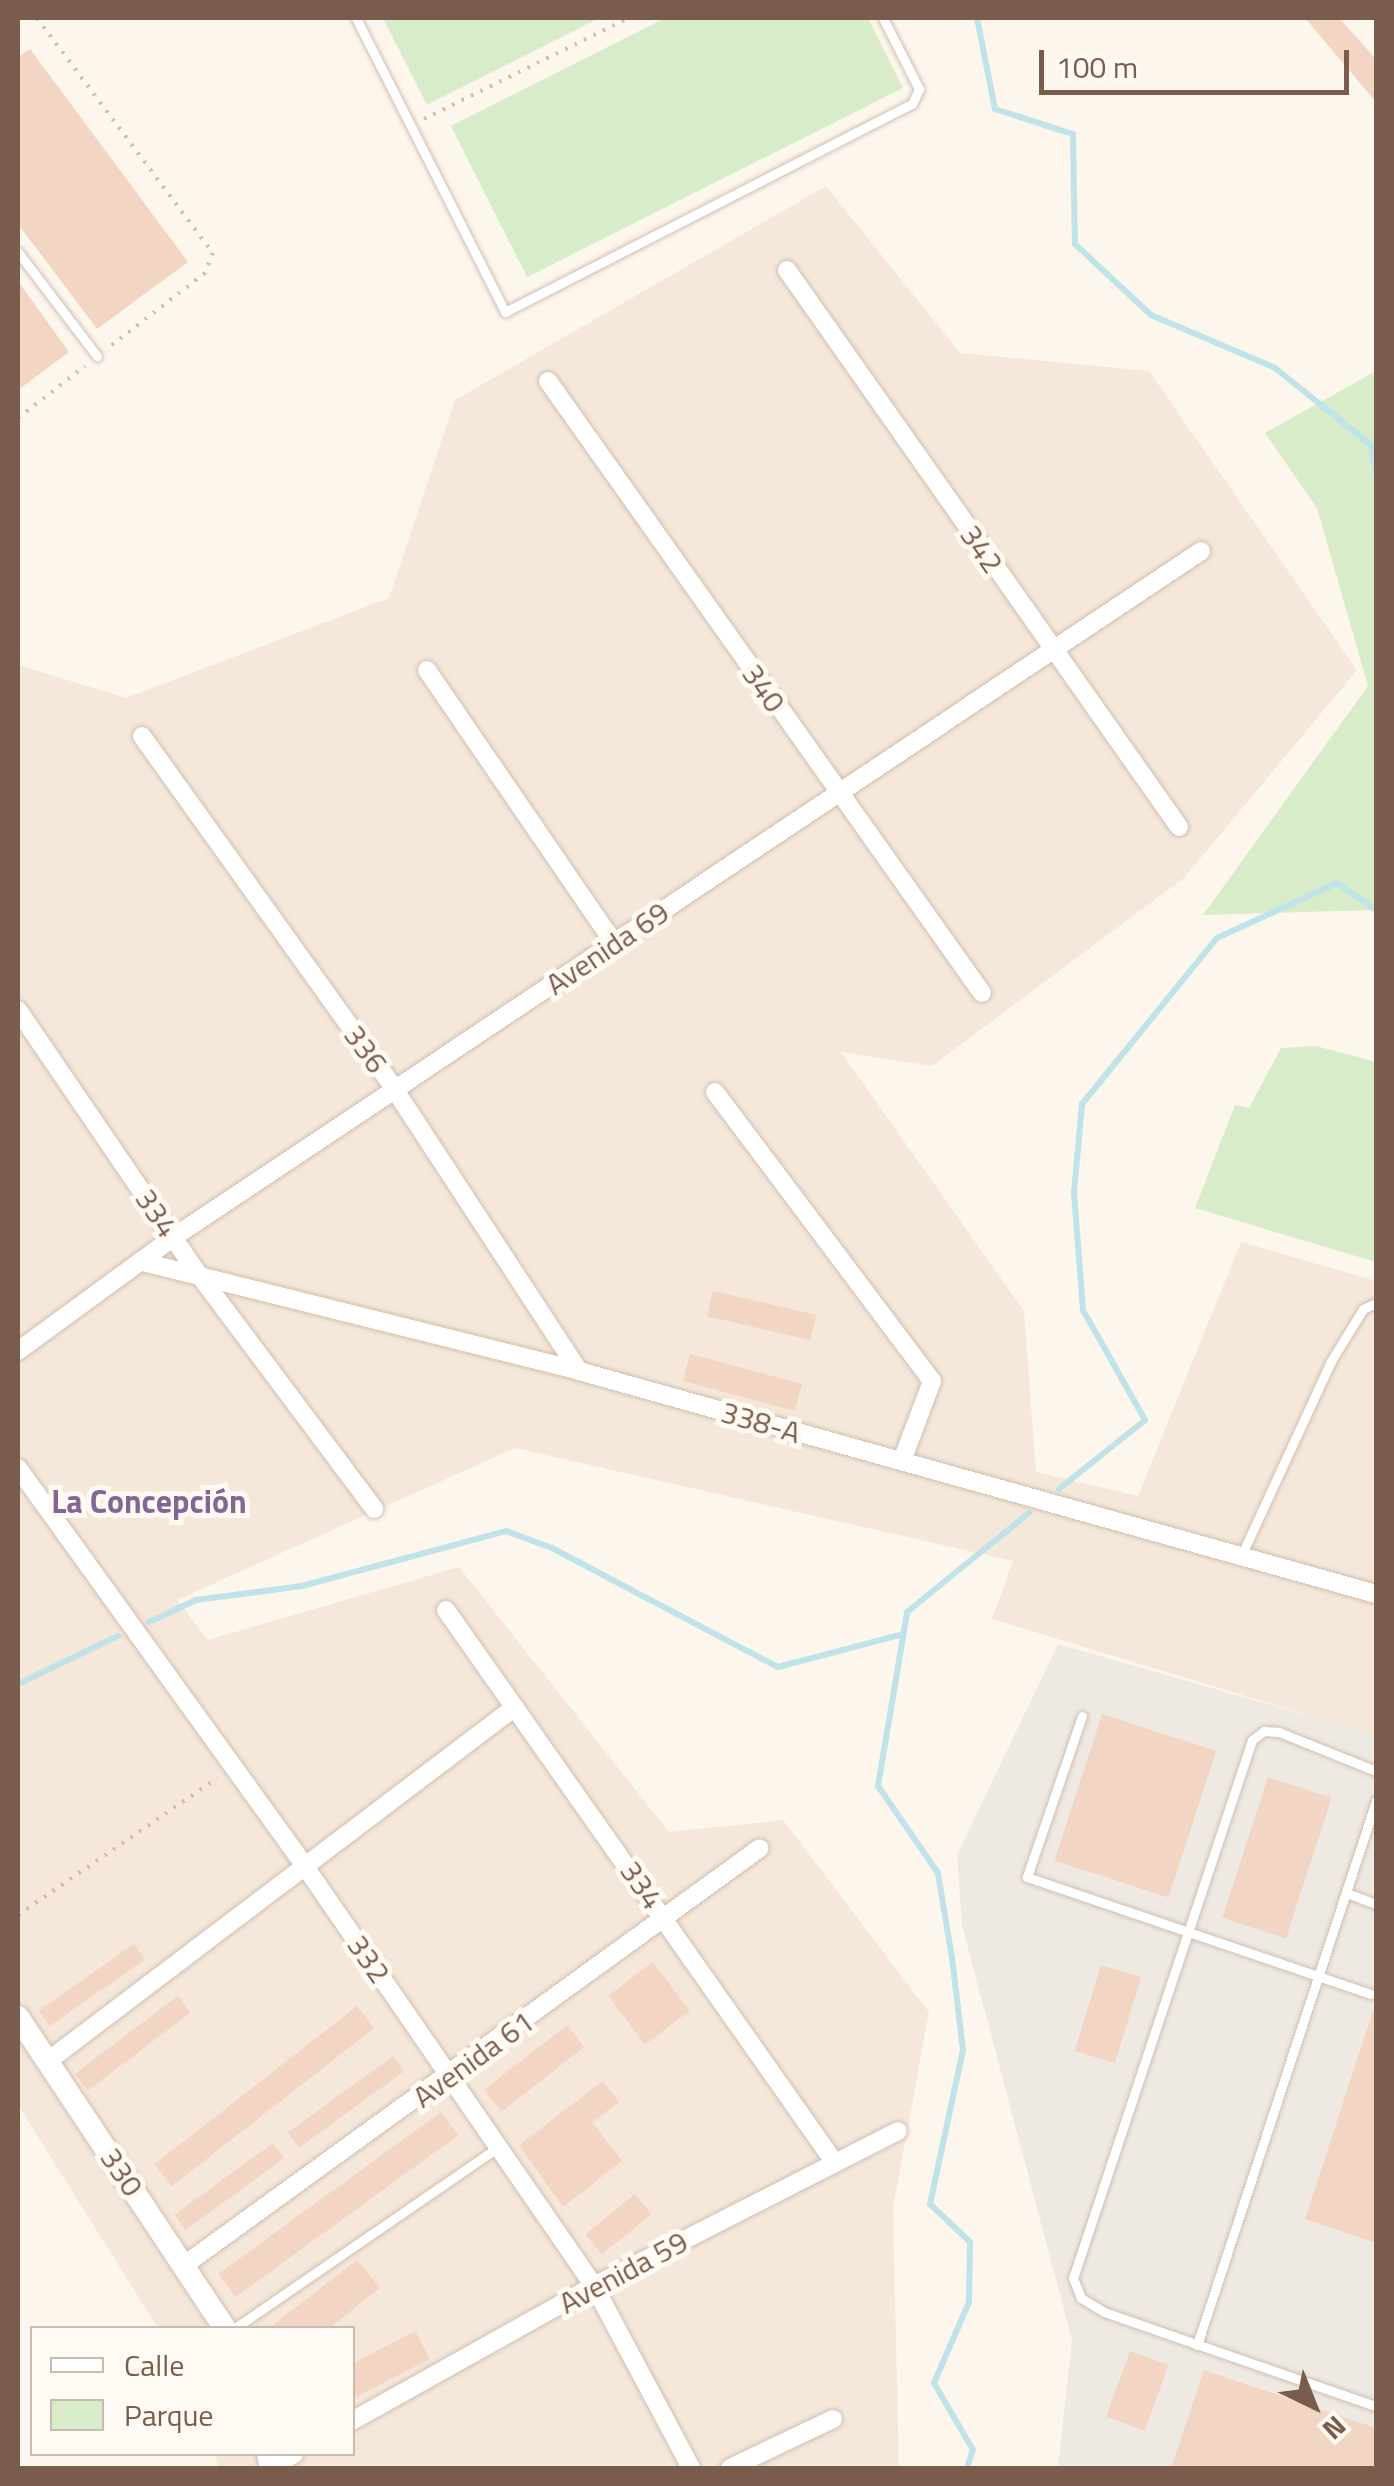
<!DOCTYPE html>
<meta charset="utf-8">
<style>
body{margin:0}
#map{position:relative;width:1394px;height:2486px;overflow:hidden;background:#fdf6ec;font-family:"Titillium Web",sans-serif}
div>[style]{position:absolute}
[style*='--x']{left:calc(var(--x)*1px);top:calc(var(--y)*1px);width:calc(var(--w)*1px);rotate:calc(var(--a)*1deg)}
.residential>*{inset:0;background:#f5e8da}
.industrial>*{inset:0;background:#efe9e4}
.green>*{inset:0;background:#d8ecc9}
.stream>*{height:6px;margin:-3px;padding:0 3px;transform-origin:3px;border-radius:3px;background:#bfe3e8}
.building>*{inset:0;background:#f3d5c3;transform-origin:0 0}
.path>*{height:4px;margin-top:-2px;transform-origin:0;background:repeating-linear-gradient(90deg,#d9b8a5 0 2.5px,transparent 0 10.5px)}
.roads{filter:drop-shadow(0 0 2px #d1beb0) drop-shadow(0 0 2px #d1beb0)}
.lane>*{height:9px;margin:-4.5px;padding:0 4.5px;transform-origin:4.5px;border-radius:4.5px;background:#fff}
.street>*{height:18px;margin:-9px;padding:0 9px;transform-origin:9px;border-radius:9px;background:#fff}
.secondary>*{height:22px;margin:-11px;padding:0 11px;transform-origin:11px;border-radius:11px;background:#fff}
span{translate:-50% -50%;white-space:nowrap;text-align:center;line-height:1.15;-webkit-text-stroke:10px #fffaf3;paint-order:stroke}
.street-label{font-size:30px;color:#7a5c4d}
.neighbourhood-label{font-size:32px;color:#846695;font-weight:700}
.frame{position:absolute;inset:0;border:20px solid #7a5c4d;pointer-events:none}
.legend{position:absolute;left:30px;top:2326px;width:325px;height:130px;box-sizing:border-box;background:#fffaf3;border:2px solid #cabbb1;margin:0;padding:12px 18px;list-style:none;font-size:30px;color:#7a5c4d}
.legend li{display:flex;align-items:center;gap:20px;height:50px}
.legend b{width:50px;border:2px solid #cabbb1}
.north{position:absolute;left:1264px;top:2356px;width:100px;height:100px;-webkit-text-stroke:8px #fffaf3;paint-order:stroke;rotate:137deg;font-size:28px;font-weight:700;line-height:40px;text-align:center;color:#7a5c4d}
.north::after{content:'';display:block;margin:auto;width:35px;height:45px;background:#7a5c4d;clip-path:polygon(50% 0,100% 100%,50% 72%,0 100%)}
.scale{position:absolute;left:1039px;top:50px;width:310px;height:45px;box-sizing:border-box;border:5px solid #7a5c4d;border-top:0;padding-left:12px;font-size:30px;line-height:35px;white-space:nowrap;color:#7a5c4d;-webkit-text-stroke:8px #fffaf3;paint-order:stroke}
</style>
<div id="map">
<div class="residential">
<div style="clip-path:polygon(826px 186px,960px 353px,1149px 371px,1357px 670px,1184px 878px,932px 1066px,841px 1052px,1024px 1311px,1036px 1472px,1138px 1496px,1241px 1242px,1376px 1281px,1376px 1736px,992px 1619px,1013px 1561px,515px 1448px,177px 1600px,208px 1640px,459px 1567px,669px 1832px,783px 1820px,929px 2012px,893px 2208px,899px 2468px,219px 2468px,214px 2454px,352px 2454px,352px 2328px,158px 2328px,18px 2105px,18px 665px,126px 698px,389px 598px,455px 400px)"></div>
</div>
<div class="industrial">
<div style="clip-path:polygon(1058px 1644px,1376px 1735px,1376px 2468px,1058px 2468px,1072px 2340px,962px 1925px,957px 1855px)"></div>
</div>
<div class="green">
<div style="clip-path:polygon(383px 18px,599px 18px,427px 105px)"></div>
<div style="clip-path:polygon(665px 18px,868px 18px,903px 88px,527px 277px,451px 126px)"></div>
<div style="clip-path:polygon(1376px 371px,1376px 910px,1203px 915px,1368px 686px,1317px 508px,1265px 433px)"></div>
<div style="clip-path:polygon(1316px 1046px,1376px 1062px,1376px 1262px,1195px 1208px,1235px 1105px,1249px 1108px,1281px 1048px)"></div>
</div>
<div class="stream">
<div style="--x:977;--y:18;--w:93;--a:78.8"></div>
<div style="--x:995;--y:109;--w:82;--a:17.8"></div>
<div style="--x:1073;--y:134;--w:110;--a:89"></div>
<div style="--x:1075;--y:244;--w:104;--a:43.1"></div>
<div style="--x:1151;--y:315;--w:135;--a:23.1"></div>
<div style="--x:1275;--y:368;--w:123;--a:38.7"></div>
<div style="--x:1371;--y:445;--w:26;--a:79"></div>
<div style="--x:1059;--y:1489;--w:110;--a:-38.7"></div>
<div style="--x:1145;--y:1420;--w:126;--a:-119.4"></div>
<div style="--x:1083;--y:1310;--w:118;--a:-94.4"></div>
<div style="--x:1074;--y:1192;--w:88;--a:-84.8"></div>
<div style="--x:1082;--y:1104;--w:214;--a:-50.9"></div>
<div style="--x:1217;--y:938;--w:132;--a:-24.6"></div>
<div style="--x:1337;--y:883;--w:47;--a:34.7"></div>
<div style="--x:149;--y:1622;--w:52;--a:-25.1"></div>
<div style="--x:196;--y:1600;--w:107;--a:-7.5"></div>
<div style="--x:302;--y:1586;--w:211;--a:-15.1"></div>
<div style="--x:506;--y:1531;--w:49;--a:20.3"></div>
<div style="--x:552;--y:1548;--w:255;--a:27.8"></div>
<div style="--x:778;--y:1667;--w:129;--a:-14.8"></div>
<div style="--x:18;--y:1684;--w:111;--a:-25.6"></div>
<div style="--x:967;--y:2468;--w:19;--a:-72"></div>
<div style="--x:973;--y:2450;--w:78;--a:-120.2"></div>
<div style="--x:934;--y:2383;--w:88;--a:-66.6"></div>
<div style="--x:969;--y:2302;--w:60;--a:-89"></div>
<div style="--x:970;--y:2242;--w:55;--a:-136.5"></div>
<div style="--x:930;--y:2204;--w:157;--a:-77.9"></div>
<div style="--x:963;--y:2050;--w:93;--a:-96.8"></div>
<div style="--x:952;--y:1958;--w:86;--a:-99.4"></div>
<div style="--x:938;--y:1873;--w:106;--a:-124.6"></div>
<div style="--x:878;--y:1786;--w:176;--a:-80.5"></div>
<div style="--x:907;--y:1612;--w:157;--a:-39.1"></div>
</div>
<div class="building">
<div style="clip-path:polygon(1305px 18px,1339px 18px,1376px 59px,1376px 102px)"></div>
<div style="clip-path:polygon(30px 49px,188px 262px,97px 329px,18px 224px,18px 57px)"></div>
<div style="clip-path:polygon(18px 281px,69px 352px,18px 390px)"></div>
<div style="left:713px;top:1291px;width:106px;height:26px;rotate:13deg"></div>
<div style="left:690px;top:1354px;width:116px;height:28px;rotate:15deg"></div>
<div style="left:1102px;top:1714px;width:120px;height:154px;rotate:18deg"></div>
<div style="left:1268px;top:1777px;width:67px;height:148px;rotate:18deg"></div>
<div style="left:134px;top:1944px;width:19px;height:116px;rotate:55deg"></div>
<div style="left:653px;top:1962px;width:61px;height:56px;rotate:53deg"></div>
<div style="left:1101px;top:1965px;width:42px;height:90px;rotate:17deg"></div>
<div style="left:178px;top:1996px;width:21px;height:129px;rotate:53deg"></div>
<div style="left:357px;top:2006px;width:28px;height:257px;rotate:52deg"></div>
<div style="clip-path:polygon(1373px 2011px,1376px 2012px,1376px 2243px,1305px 2219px)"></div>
<div style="left:567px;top:2025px;width:28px;height:105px;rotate:52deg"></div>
<div style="left:393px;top:2056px;width:19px;height:130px;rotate:54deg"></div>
<div style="clip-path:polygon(603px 2081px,619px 2102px,592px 2122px,622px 2161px,563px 2207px,519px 2145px)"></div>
<div style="left:441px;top:2112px;width:29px;height:275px;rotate:54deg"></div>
<div style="left:273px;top:2143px;width:19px;height:122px;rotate:54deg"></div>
<div style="left:635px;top:2194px;width:26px;height:64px;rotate:51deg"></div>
<div style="clip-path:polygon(357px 2260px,380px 2288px,329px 2328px,269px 2328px)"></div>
<div style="clip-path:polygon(415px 2331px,430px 2359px,352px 2399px,352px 2364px)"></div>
<div style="left:1130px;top:2351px;width:41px;height:70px;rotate:20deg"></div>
<div style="clip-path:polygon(1204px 2370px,1376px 2428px,1376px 2468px,1171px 2468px)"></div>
</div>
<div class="path">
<div style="--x:37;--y:18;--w:294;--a:53.2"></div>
<div style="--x:213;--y:253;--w:22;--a:112"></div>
<div style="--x:205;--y:273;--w:123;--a:142.3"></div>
<div style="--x:424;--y:119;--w:228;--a:-26.3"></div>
<div style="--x:18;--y:418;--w:85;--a:-37.8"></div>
<div style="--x:18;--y:1915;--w:242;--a:-34.5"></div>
</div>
<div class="roads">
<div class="lane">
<div style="--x:356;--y:18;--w:330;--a:63.1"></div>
<div style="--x:505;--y:312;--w:457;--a:-27.1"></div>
<div style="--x:912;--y:104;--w:17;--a:-65"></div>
<div style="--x:919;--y:89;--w:80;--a:-116.9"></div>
<div style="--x:18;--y:252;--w:131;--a:52.8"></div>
<div style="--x:1241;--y:1556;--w:215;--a:-65.2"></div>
<div style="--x:1331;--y:1361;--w:61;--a:-58.4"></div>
<div style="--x:1363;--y:1309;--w:14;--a:-25"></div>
<div style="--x:1082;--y:1716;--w:170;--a:108.9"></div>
<div style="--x:1027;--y:1877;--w:363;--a:18.8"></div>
<div style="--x:1376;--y:1771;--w:105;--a:-158.1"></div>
<div style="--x:1279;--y:1732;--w:15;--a:-176"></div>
<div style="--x:1264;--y:1731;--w:15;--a:143"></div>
<div style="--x:1252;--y:1740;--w:567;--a:108.4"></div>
<div style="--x:1073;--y:2278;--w:22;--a:68"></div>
<div style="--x:1081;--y:2298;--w:27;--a:31"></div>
<div style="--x:1104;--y:2312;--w:288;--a:19.1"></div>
<div style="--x:1347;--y:1893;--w:31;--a:21"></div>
<div style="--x:235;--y:2328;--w:319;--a:-34.5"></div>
<div style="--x:1197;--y:2345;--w:573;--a:-71.79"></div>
</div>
<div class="street">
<div style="--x:787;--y:270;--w:681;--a:54.86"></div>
<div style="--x:548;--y:381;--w:750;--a:54.66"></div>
<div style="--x:427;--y:670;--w:331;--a:55.6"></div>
<div style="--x:142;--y:736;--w:435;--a:54.4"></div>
<div style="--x:395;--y:1090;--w:336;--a:56.8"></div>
<div style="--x:18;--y:1010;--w:317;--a:55.7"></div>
<div style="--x:197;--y:1272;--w:296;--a:53.2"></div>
<div style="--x:715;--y:1092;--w:361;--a:53.1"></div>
<div style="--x:932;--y:1381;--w:85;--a:110.6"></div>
<div style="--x:143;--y:1262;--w:449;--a:14"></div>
<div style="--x:579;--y:1371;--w:828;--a:15.63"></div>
<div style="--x:18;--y:1351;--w:193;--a:-36.2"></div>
<div style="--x:174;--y:1237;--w:1235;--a:-33.74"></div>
<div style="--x:18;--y:1468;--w:489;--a:54.2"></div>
<div style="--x:304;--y:1865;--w:511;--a:55.44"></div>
<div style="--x:594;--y:2286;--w:206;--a:61.9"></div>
<div style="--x:446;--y:1610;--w:676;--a:54.88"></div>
<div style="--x:48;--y:2061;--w:586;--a:-37.16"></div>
<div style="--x:183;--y:2266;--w:712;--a:-35.92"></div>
<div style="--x:352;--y:2421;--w:277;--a:-29.2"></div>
<div style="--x:594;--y:2286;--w:341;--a:-27"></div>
<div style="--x:271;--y:2467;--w:26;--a:-29"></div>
<div style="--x:730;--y:2468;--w:114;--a:-25.4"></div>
</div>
<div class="secondary">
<div style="--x:18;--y:2017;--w:374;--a:56.4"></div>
<div style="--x:268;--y:2454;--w:14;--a:78"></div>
</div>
</div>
<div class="street-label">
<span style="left:982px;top:549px;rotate:55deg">342</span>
<span style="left:764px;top:688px;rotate:55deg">340</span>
<span style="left:607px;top:948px;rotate:-34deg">Avenida 69</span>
<span style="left:366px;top:1049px;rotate:54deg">336</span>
<span style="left:157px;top:1213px;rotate:56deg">334</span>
<span style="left:761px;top:1422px;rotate:16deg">338-A</span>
<span style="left:642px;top:1885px;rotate:55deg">334</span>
<span style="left:369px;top:1959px;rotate:55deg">332</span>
<span style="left:473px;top:2059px;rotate:-36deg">Avenida 61</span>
<span style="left:122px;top:2172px;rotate:56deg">330</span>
<span style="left:623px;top:2272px;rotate:-28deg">Avenida 59</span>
</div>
<div class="neighbourhood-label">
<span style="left:149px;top:1501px">La Concepción</span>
</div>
<div class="frame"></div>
<ul class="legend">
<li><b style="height:12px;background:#fff"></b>Calle</li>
<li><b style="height:28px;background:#d8ecc9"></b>Parque</li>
</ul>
<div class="north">N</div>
<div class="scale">100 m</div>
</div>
